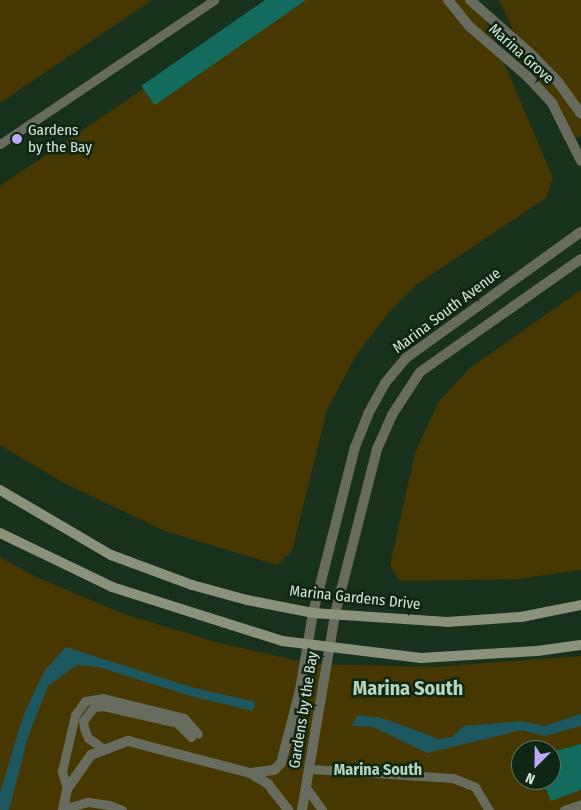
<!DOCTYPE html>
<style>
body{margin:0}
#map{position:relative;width:581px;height:810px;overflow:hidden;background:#18311d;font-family:"Fira Sans Condensed",sans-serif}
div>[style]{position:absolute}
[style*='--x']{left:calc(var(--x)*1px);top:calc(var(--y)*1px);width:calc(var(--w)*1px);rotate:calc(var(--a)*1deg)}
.green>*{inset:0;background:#473700}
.water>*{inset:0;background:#1d5860}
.building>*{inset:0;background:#136b5d}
.service>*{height:9px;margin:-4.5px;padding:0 4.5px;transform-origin:4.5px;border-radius:4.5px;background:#686c5f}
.minor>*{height:10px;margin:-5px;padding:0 5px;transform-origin:5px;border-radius:5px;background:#686c5f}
.tertiary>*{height:10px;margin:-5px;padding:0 5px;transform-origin:5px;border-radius:5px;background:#686c5f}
.secondary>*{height:10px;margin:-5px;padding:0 5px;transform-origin:5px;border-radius:5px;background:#8b927c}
.dots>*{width:14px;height:14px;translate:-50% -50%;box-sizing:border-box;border:2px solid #0e2714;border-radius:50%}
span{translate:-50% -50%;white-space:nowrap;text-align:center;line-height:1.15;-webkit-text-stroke:5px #0e2714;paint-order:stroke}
.street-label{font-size:15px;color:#d6e5d8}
.poi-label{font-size:15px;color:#d6e5d8}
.left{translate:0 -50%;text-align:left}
.neighbourhood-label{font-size:16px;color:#b7d5bc;font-weight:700}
.district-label{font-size:20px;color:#b7d5bc;font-weight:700}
.north{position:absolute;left:511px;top:740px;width:50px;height:50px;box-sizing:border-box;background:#0e2714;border:1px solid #5e7362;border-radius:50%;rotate:203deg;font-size:14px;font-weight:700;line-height:20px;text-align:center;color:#d6e5d8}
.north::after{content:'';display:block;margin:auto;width:18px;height:22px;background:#bda9f5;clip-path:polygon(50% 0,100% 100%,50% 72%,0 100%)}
</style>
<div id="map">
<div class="green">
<div style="clip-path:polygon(0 0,152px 0,0 103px)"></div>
<div style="clip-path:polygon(275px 0,477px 0,553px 178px,546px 198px,416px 285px,389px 312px,355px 357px,327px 410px,292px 551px,277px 565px,165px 531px,64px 483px,0 445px,0 186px)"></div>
<div style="clip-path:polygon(499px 0,581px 0,581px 136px,565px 142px)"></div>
<div style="clip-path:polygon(581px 290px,581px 570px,518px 579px,400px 581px,390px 565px,415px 453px,439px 401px,470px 368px)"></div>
<div style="clip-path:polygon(evenodd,0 557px,36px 577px,124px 614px,216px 642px,312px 664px,435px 667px,581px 656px,581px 810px,0 810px,0 557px,521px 750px,551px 750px,551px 780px,521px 780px,521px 750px)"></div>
</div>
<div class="water">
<div style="clip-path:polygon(66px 647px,191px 687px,255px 702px,253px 711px,194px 697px,98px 667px,77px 665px,48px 686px,28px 737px,9px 810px,0 810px,0 793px,23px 716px,45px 670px)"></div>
<div style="clip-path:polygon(581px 714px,581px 726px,545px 736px,522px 730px,427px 753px,373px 727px,352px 726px,357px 715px,382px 718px,439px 739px,452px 737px,464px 726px,521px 721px,544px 726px)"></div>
</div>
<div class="building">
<div style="clip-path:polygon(265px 0,306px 0,155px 105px,141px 86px)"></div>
<div style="clip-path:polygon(581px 744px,581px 790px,551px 801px,541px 780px,551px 780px,551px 752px)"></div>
</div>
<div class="service">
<div style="--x:0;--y:144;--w:258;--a:-33.9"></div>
<div style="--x:102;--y:748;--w:17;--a:-144"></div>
<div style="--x:88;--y:738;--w:11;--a:-112"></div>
<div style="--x:84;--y:728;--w:7;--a:-98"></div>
<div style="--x:83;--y:721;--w:18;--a:-52"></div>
<div style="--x:94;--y:707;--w:9;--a:-6"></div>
<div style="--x:103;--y:706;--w:76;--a:12.9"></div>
<div style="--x:177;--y:723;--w:20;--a:45"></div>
<div style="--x:310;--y:769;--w:143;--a:3.6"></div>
<div style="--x:453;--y:778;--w:24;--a:22"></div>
<div style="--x:475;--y:787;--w:27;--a:59"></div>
<div style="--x:67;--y:789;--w:19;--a:-106"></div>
<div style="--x:62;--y:771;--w:57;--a:-76.9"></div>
<div style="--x:75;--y:715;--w:17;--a:-54"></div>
<div style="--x:85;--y:701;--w:18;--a:-9"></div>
<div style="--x:103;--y:698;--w:83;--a:13.9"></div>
<div style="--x:184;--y:718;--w:21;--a:49"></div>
<div style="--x:307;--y:789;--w:26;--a:54"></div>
<div style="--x:63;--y:809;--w:26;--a:-16"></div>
<div style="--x:88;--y:802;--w:21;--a:8"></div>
<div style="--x:109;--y:805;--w:14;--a:21"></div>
<div style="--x:564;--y:810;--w:18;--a:-19"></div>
</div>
<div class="minor">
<div style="--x:448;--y:0;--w:35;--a:51"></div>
<div style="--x:470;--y:27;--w:75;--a:40.7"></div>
<div style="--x:527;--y:76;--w:37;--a:47"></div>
<div style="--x:552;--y:103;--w:65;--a:63.4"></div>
<div style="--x:470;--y:0;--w:81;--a:41.5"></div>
<div style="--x:531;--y:54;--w:39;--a:46"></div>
<div style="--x:558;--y:82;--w:39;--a:54"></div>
<div style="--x:250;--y:773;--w:24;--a:-7"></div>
<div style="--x:274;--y:770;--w:10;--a:-45"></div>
<div style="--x:281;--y:763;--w:75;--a:-75.4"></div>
<div style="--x:300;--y:690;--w:78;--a:-80.4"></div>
<div style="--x:63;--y:810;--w:21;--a:-79"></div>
<div style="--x:67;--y:789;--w:42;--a:-54.8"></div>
<div style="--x:91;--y:755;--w:40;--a:-21"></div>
<div style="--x:128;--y:741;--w:126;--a:14.7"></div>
<div style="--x:250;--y:773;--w:21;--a:31"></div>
<div style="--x:268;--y:784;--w:33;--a:52"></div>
<div style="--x:302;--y:810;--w:199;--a:-80.4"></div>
</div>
<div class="tertiary">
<div style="--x:313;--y:613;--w:171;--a:-75.8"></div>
<div style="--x:355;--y:447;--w:35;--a:-68"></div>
<div style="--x:368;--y:414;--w:35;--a:-61"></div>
<div style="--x:385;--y:383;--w:33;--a:-50"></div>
<div style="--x:406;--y:358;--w:216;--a:-35.8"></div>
<div style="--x:335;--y:614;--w:170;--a:-75.7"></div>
<div style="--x:377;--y:449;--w:37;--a:-66"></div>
<div style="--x:392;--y:415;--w:51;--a:-56.9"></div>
<div style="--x:420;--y:372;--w:197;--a:-35.1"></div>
</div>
<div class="secondary">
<div style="--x:0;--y:490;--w:129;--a:30.4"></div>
<div style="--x:111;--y:555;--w:86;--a:20.3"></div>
<div style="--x:192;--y:585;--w:57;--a:15.3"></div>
<div style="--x:247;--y:600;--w:67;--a:11.1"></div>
<div style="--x:313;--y:613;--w:134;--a:3.8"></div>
<div style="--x:447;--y:622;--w:74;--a:-3.9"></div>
<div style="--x:521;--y:617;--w:61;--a:-11.3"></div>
<div style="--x:0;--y:533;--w:124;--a:25.7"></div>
<div style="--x:112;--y:587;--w:178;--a:17.6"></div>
<div style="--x:282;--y:641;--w:140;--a:7"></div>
<div style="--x:421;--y:658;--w:116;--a:-3.5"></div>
<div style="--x:537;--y:651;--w:44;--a:-7.8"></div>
</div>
<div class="dots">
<div style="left:17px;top:139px;background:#bda9f5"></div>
</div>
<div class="street-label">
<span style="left:521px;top:54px;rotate:42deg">Marina Grove</span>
<span style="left:447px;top:311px;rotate:-37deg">Marina South Avenue</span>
<span style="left:355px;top:598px;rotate:6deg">Marina Gardens Drive</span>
<span style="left:304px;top:710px;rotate:-81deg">Gardens by the Bay</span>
</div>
<div class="poi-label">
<span class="left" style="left:28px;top:139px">Gardens<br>by the Bay</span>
</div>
<div class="neighbourhood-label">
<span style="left:378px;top:770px">Marina South</span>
</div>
<div class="district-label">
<span style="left:408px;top:688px">Marina South</span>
</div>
<div class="north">N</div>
</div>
